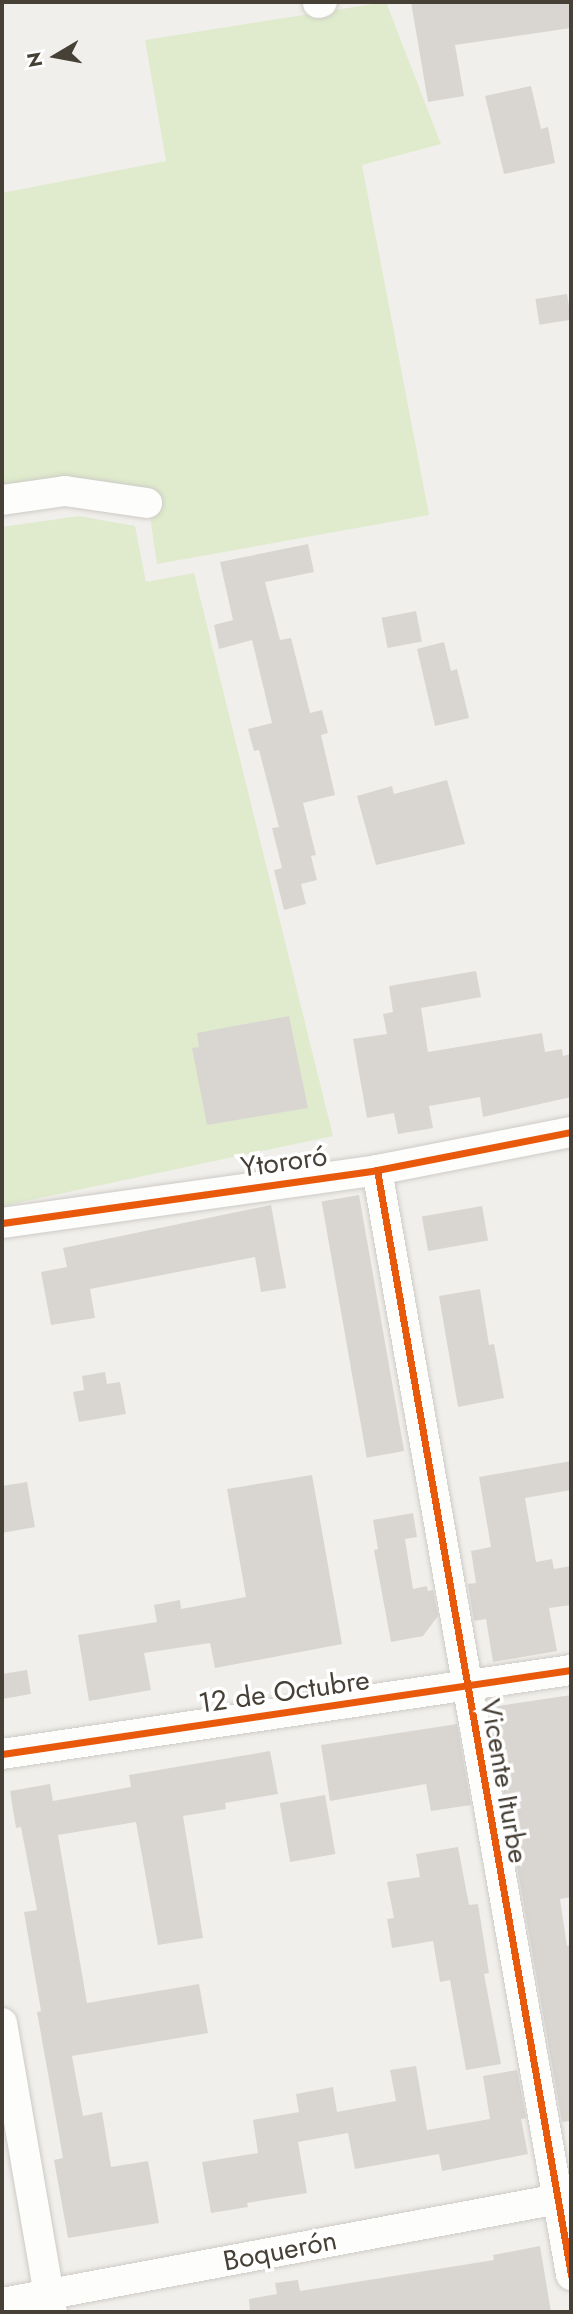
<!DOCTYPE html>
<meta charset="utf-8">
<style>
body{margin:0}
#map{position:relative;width:573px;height:2314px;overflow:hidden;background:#f1efeb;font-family:Jost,sans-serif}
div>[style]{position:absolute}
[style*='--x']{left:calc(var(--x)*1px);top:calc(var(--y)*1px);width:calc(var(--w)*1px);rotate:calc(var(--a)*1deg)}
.green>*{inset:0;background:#dfebcc}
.building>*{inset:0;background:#d9d6d2;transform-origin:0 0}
.roads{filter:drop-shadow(0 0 2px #cdcbc7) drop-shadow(0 0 2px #cdcbc7)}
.street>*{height:30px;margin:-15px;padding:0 15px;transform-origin:15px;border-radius:15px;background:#fdfdfc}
.cycleway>*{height:7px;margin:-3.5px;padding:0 3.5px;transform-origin:3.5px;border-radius:3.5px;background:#e8590c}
span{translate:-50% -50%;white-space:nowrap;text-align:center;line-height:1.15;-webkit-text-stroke:7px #fff;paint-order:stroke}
.street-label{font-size:28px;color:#474037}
.frame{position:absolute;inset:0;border:4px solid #474037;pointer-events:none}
.north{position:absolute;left:21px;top:21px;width:70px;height:70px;-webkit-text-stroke:5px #fff;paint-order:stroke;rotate:260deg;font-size:19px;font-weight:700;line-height:28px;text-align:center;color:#474037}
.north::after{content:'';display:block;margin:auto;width:24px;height:32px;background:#474037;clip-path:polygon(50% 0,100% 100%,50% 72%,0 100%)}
</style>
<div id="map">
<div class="green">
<div style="clip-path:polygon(386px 2px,441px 144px,362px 165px,429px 515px,157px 564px,147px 495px,2px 486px,2px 193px,166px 161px,145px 40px)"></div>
<div style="clip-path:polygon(79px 516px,135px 526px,146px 582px,194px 573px,333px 1136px,2px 1206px,2px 527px)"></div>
</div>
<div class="building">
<div style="clip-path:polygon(411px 2px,571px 2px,571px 28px,455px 45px,464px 96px,428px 102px)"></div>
<div style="clip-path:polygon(531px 86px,541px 129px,548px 127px,555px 163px,504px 174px,485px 96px)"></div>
<div style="left:567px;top:294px;width:26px;height:32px;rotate:81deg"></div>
<div style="clip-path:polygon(308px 544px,314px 572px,265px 582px,280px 640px,291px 638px,310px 713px,322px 710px,328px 733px,321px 735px,335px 795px,303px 803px,316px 855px,311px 856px,317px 880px,301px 884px,306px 904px,284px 910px,274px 870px,282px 868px,272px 828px,279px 827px,259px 750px,254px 751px,248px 729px,272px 723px,252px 640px,219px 649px,214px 625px,233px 620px,220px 562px)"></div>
<div style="left:416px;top:611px;width:31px;height:35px;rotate:79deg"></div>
<div style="clip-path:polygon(444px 642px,451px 671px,457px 669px,469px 718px,435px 726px,417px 649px)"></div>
<div style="clip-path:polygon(447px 780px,465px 844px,376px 865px,357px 796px,392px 786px,394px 794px)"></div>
<div style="clip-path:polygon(476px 971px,481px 997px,421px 1008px,428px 1052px,542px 1033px,545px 1052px,562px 1049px,563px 1056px,571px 1054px,571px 1097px,483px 1117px,480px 1097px,429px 1106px,433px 1128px,398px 1134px,394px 1113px,367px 1118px,353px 1039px,387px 1034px,383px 1014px,393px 1012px,389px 986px)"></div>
<div style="clip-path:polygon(289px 1016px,308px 1108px,207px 1125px,192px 1048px,199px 1047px,197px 1033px)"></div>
<div style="left:359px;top:1195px;width:260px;height:38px;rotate:80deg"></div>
<div style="clip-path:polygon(271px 1205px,286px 1288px,261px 1292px,255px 1257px,90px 1289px,95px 1318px,51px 1325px,41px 1272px,67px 1267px,63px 1248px)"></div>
<div style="left:482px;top:1206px;width:35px;height:61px;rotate:80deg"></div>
<div style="clip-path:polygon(480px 1289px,489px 1345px,494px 1344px,504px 1398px,458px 1407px,439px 1296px)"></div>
<div style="clip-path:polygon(105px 1372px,107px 1384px,120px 1382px,126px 1414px,79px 1422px,73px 1392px,84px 1390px,82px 1376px)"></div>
<div style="clip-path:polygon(571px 1461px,571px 1490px,525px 1498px,536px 1562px,552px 1559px,554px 1569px,571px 1566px,571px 1605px,549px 1608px,557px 1651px,493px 1662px,486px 1619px,474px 1621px,468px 1584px,476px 1583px,471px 1551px,491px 1547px,479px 1477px)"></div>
<div style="clip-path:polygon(312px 1475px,342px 1644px,215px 1668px,210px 1643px,144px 1653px,151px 1690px,89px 1701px,78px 1635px,157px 1622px,154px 1605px,180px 1600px,181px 1609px,246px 1597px,227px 1489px)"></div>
<div style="clip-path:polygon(27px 1482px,35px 1527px,2px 1533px,2px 1486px)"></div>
<div style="clip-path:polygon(413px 1513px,417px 1537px,405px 1539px,413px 1589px,427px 1586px,428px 1591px,433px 1590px,438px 1616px,423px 1636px,391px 1642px,374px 1550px,378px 1549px,373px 1520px)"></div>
<div style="clip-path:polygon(27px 1670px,31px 1694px,2px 1699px,2px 1674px)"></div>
<div style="clip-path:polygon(571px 1695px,571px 1897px,560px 1899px,567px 1946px,571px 1945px,571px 2121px,562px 2122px,491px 1718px,491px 1707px)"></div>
<div style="clip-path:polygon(457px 1724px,471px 1805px,431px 1811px,426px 1784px,330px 1801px,321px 1745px)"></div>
<div style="clip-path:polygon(270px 1751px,278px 1794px,225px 1803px,226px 1809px,183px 1816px,203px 1938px,158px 1945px,136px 1822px,58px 1835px,87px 2003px,199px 1984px,208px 2033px,72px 2056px,83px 2116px,102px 2112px,111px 2167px,148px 2161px,159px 2223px,68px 2238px,54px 2160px,63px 2158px,37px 2012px,41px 2011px,24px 1912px,37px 1910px,21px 1827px,16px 1828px,10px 1791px,50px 1784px,53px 1801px,131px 1787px,129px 1775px)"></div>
<div style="left:325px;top:1795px;width:60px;height:46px;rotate:80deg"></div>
<div style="clip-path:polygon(458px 1847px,469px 1905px,478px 1904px,489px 1973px,484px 1974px,501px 2064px,466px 2070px,450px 1980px,440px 1982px,433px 1941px,392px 1948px,387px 1919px,394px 1918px,387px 1882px,420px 1877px,416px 1854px)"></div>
<div style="clip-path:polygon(416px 2066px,427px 2130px,490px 2119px,483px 2076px,517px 2070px,526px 2118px,521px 2119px,528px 2154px,442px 2171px,439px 2154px,355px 2169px,348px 2133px,298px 2142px,307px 2193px,247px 2203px,248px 2207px,211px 2213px,202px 2162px,258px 2153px,253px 2120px,299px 2112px,296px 2094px,333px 2087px,337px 2112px,396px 2101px,390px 2070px)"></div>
<div style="clip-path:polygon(540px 2246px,551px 2312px,250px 2312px,249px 2299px,277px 2294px,275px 2283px,298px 2280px,300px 2291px,494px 2260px,493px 2255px)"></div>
</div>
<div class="roads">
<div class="street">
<div style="--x:318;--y:3;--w:4;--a:-14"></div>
<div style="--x:2;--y:500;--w:64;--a:-8.1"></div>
<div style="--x:65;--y:491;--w:83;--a:8.3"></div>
<div style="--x:377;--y:1170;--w:1122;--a:80.04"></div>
<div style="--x:2;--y:1223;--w:379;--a:-8"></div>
<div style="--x:377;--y:1170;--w:198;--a:-11.1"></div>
<div style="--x:2;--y:1754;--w:575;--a:-8.4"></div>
<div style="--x:2;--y:2023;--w:293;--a:80.2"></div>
<div style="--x:2;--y:2303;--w:566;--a:-10.59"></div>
</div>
</div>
<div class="cycleway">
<div style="--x:377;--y:1170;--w:1122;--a:80.04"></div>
<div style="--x:2;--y:1223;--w:379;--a:-8"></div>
<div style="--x:377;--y:1170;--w:198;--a:-11.1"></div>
<div style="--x:2;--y:1754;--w:575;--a:-8.4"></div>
</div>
<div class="street-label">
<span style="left:284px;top:1162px;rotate:-8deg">Ytororó</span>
<span style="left:284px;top:1692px;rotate:-8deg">12 de Octubre</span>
<span style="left:504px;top:1781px;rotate:80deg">Vicente Iturbe</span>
<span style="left:280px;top:2251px;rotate:-11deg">Boquerón</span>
</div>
<div class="frame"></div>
<div class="north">N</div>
</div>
